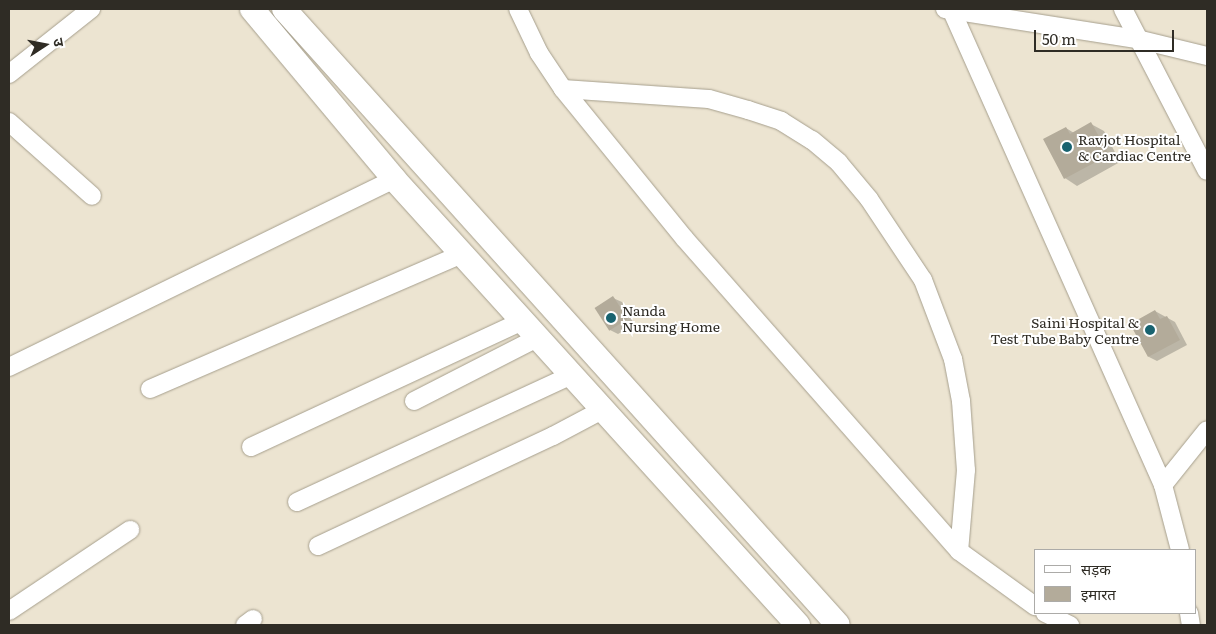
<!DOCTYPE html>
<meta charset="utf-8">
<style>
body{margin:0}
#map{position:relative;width:1216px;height:634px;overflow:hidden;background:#ece4d1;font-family:Literata,"Noto Sans Devanagari",serif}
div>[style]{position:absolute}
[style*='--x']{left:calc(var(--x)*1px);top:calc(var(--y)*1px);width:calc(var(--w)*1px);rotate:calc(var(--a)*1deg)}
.shadow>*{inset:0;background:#0003}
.building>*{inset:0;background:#b3ab9a;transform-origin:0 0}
.roads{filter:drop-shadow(0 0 1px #a69f8d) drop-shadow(0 0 1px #a69f8d)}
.minor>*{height:18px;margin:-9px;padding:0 9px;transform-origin:9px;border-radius:9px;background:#fff}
.secondary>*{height:24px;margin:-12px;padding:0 12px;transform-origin:12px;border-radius:12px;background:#fff}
.dots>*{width:14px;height:14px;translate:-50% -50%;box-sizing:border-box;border:2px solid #fff;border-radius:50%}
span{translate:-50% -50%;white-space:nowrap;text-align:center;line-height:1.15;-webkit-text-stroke:4px #fff;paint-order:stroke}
.poi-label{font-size:14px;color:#2f2c25}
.left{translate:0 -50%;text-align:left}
.right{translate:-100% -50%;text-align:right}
.frame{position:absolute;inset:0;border:10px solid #2f2c25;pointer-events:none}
.legend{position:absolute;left:1034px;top:549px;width:162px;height:65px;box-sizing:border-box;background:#fff;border:1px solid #acaba8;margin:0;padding:6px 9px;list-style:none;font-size:15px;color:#2f2c25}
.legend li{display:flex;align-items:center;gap:10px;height:25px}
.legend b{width:25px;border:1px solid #acaba8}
.north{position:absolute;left:20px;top:20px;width:50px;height:50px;-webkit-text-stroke:4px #fff;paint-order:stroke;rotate:79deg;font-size:14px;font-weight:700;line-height:20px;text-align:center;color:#2f2c25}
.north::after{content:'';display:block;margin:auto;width:18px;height:22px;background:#2f2c25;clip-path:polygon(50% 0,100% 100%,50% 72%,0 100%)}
.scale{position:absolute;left:1034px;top:30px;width:140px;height:22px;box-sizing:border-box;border:2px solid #2f2c25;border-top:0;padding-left:6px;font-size:15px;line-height:18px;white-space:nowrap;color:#2f2c25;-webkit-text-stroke:4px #fff;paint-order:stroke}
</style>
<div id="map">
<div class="shadow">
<div style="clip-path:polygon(1091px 124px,1104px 131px,1120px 162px,1077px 186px,1065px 178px,1066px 128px,1074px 133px)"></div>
<div style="clip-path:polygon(613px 298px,622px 302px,635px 324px,618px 334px,610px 330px,597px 308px)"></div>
<div style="clip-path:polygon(1155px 311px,1175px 322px,1187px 345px,1157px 361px,1149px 357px)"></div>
</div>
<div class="building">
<div style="clip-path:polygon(1091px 122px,1109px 155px,1064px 179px,1043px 139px,1066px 127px,1070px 134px)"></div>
<div style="left:613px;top:296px;width:27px;height:22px;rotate:57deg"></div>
<div style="clip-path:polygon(1155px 310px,1160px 319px,1167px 316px,1180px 340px,1148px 357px,1130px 324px)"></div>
</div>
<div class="roads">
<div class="minor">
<div style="--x:518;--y:9;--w:49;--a:64.5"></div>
<div style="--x:539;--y:53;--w:43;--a:56.3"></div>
<div style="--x:563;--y:89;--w:193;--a:50.9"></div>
<div style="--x:685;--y:239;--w:415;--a:48.7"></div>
<div style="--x:959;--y:551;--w:94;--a:35.9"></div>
<div style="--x:945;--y:9;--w:194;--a:8.9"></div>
<div style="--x:1137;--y:39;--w:72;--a:13.7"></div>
<div style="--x:951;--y:9;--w:521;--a:65.99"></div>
<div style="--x:1163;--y:485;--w:67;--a:75.3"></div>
<div style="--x:1123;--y:9;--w:182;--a:62.6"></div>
<div style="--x:9;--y:74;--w:105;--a:-38.4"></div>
<div style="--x:563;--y:89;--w:146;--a:3.9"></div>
<div style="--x:709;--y:99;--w:41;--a:15.8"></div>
<div style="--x:748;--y:110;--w:35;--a:18"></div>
<div style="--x:781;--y:121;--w:36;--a:32"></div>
<div style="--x:812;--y:140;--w:35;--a:40"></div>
<div style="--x:839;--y:163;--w:47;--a:50.2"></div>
<div style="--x:869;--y:199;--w:97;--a:56.3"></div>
<div style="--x:923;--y:280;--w:85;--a:69.2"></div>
<div style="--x:953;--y:359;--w:43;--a:79.2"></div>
<div style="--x:961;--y:401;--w:69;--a:85.9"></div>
<div style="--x:966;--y:470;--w:81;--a:94.9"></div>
<div style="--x:9;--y:122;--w:111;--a:41.7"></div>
<div style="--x:9;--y:367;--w:428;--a:-26"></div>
<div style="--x:150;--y:389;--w:342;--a:-23.4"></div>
<div style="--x:414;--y:401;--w:140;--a:-27.1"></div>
<div style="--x:251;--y:447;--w:301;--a:-24.9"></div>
<div style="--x:1163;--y:485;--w:70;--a:-51.3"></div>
<div style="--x:297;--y:502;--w:303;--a:-24.8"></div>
<div style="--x:318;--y:546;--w:259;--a:-25.1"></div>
<div style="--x:553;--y:436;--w:55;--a:-28"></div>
<div style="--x:9;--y:611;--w:146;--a:-33.8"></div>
<div style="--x:1045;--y:613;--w:28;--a:26"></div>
<div style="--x:1189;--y:613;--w:12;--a:81"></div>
<div style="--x:245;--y:625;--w:10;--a:-37"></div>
</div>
<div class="secondary">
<div style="--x:252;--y:9;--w:222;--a:50.1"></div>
<div style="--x:394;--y:179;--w:602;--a:47.83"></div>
<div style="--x:284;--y:9;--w:828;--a:48.03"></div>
</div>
</div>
<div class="dots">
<div style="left:1067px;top:147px;background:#196370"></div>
<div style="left:611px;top:318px;background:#196370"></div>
<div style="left:1150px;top:330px;background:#196370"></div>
</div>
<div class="poi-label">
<span class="left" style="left:1078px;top:147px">Ravjot Hospital<br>&amp; Cardiac Centre</span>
<span class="left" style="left:622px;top:318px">Nanda<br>Nursing Home</span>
<span class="right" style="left:1139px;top:330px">Saini Hospital &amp;<br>Test Tube Baby Centre</span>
</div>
<div class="frame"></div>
<ul class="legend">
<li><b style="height:6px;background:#fff"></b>सड़क</li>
<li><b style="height:14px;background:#b3ab9a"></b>इमारत</li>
</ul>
<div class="north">उ</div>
<div class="scale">50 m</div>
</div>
